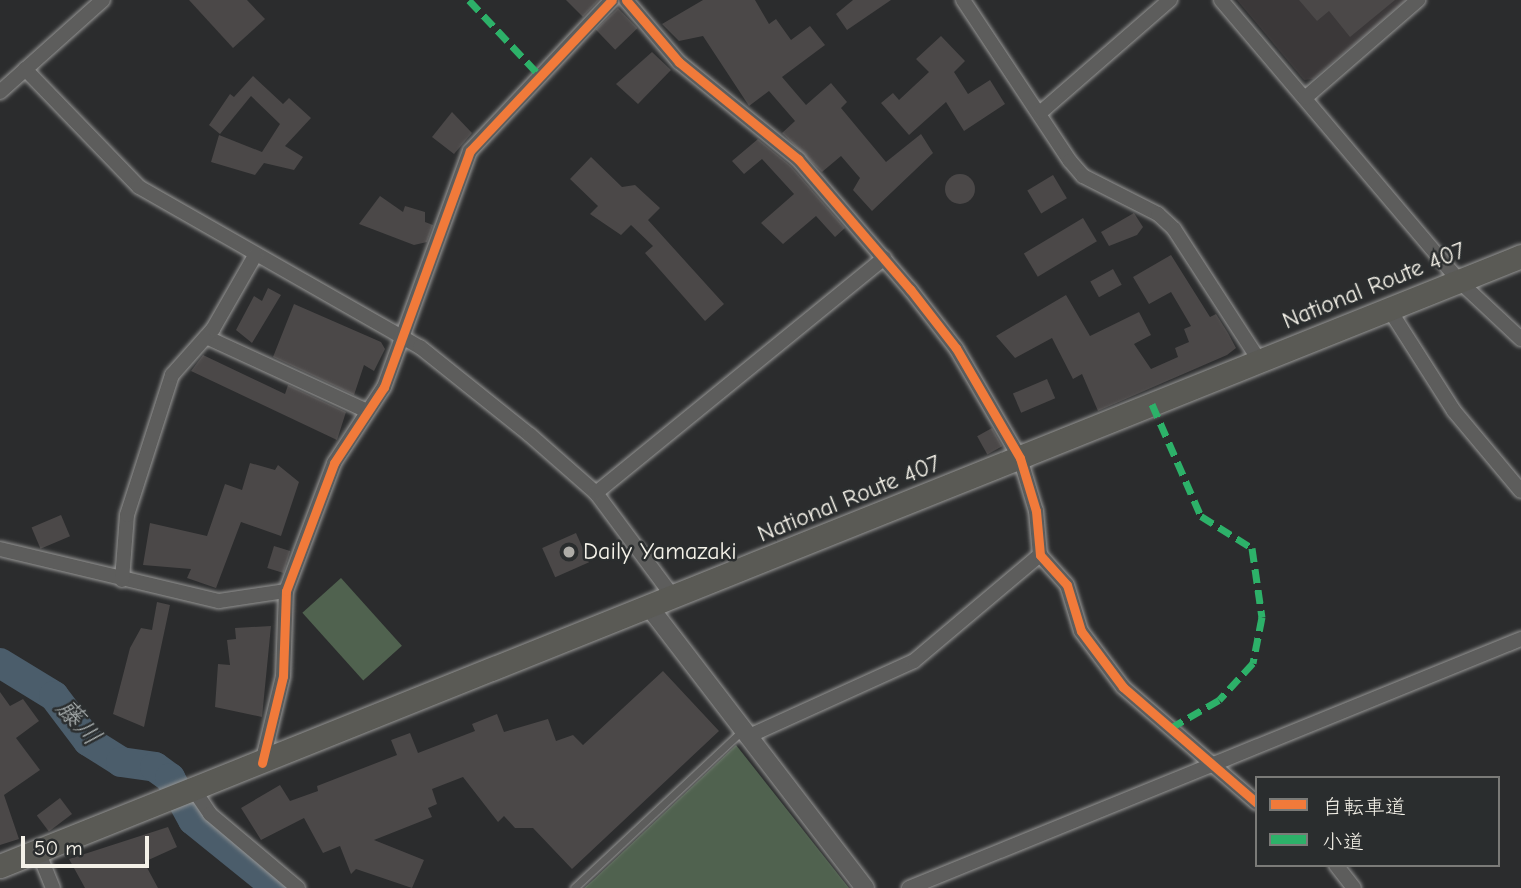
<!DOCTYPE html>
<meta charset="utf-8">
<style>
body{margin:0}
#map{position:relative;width:1521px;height:888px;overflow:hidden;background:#2b2c2d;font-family:"Comic Neue","Klee One",sans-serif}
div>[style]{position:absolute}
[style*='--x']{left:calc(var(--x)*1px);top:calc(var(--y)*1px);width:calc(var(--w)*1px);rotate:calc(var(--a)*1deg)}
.built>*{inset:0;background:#3b3839}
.green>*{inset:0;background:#50624f;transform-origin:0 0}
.river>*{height:30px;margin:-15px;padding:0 15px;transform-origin:15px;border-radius:15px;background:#4b5d6b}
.building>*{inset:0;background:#4b4848;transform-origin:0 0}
.round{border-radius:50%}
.roads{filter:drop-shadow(0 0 2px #979796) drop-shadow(0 0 2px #979796)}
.service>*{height:7px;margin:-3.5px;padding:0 3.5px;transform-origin:3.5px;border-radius:3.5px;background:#5d5d5c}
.minor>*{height:14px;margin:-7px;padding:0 7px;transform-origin:7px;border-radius:7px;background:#5d5d5c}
.tertiary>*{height:18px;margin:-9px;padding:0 9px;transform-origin:9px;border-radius:9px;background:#5d5d5c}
.trunk>*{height:23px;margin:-11.5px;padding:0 11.5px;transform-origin:11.5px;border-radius:11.5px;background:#5a5a55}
.quiet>*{height:7px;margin-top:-3.5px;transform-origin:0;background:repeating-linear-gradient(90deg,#2db169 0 14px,transparent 0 21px)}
.cycleway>*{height:9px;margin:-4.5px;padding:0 4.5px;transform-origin:4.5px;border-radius:4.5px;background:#f17a3a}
.dots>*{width:19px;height:19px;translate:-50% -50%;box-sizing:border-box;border:4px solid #2a2d2e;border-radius:50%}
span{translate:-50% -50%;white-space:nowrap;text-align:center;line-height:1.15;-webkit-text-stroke:5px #2a2d2e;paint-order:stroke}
.street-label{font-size:24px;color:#f4f1e8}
.poi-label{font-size:24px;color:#f4f1e8}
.left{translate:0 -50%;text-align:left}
.water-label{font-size:26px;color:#b2b8b8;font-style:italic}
.legend{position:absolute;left:1255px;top:776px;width:245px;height:91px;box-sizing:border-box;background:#2a2d2e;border:2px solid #7b7b78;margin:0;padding:9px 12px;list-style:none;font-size:21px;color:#f4f1e8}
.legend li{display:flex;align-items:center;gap:14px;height:35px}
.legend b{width:35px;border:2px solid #7b7b78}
.scale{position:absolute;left:21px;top:836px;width:128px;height:32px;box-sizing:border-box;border:4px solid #f4f1e8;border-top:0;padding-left:9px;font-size:21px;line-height:24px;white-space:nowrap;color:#f4f1e8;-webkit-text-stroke:5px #2a2d2e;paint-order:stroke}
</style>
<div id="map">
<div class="built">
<div style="clip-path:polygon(1237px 0,1406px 0,1313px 79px,1304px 80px)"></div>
</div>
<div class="green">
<div style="left:341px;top:578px;width:91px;height:52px;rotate:48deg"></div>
<div style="clip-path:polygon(736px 745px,849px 888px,584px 888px,593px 880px)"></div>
</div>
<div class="river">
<div style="--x:0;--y:663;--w:63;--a:31.4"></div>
<div style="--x:54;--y:696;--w:56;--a:52.9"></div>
<div style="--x:88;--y:741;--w:39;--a:32"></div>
<div style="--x:121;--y:762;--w:34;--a:8"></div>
<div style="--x:155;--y:767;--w:19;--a:36"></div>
<div style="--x:170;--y:778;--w:48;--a:61.3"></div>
<div style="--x:193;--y:820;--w:108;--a:39"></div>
</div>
<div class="building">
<div style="clip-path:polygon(189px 0,247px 0,265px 19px,233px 48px)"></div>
<div style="clip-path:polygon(566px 0,599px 0,583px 17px)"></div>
<div style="clip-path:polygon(703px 0,755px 0,769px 24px,776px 19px,791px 40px,810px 26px,825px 45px,782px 77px,806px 105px,831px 83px,847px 102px,841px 108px,886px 162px,921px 134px,933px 153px,872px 211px,853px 190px,860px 178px,841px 156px,822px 172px,782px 133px,795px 121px,769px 91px,749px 106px,703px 36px,679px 41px,662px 24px)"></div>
<div style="clip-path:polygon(853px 0,891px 0,847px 30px,836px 14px)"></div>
<div style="clip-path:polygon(1299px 0,1395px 0,1350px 37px,1329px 11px,1317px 21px)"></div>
<div style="left:618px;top:8px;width:28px;height:31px;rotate:46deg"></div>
<div style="clip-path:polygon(941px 36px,965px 61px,954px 72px,968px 94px,990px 80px,1005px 104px,964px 131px,946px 102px,909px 135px,881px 103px,893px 93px,899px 100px,929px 72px,916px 59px)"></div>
<div style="clip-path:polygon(652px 52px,671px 70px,638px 104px,616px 84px)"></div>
<div style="clip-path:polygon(253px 76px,283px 104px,289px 98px,311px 118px,285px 146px,303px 157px,294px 170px,264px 163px,255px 175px,211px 162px,219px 135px,262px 152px,280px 124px,251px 96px,220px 134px,209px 125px,230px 94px,234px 97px)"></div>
<div style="clip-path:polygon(452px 112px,472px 133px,454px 154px,432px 137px)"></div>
<div style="clip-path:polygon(758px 139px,791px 166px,845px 228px,835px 237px,816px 216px,783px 244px,761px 223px,794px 194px,762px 159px,744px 174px,732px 161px)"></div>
<div style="clip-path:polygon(591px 157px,622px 187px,635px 185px,660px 208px,648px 220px,724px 304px,705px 321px,645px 253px,653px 246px,631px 225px,621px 235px,590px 214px,598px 206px,570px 179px)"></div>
<div class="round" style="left:945px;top:174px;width:30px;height:30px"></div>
<div style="left:1053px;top:175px;width:27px;height:30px;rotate:59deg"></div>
<div style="clip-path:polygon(380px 196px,403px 212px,405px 206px,425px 212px,425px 222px,433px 225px,427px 242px,414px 245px,359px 224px)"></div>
<div style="clip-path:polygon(1134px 213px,1143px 227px,1137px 235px,1109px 246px,1101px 232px)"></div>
<div style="left:1083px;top:218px;width:27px;height:69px;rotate:59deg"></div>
<div style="clip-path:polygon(1171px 255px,1210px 317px,1216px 314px,1228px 333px,1236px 348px,1227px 355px,1098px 411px,1082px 374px,1073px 379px,1052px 338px,1015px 358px,996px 336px,1066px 295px,1090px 336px,1139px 312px,1151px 335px,1134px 344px,1151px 369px,1178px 357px,1175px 348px,1189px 342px,1184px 329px,1191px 326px,1171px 292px,1149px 304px,1133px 277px)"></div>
<div style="left:1113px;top:269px;width:18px;height:26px;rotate:61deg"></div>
<div style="clip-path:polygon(268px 288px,281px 295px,252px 343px,236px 330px,254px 296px,262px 301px)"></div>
<div style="clip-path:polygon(294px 304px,381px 342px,385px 349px,374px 371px,364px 365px,354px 395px,273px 357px)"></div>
<div style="clip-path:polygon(203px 355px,285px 394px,288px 385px,346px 412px,337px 440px,191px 371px)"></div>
<div style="left:1047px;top:379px;width:21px;height:37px;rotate:67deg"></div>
<div style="left:992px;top:428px;width:21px;height:17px;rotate:61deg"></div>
<div style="clip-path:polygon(250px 463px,275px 470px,278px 465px,299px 482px,281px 536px,241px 522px,216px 588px,187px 578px,191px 569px,143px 565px,150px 523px,207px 536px,225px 484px,242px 490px)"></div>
<div style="left:61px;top:515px;width:23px;height:32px;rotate:67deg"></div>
<div style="left:576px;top:533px;width:32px;height:37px;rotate:66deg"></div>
<div style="left:274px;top:546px;width:17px;height:23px;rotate:17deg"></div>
<div style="clip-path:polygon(157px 602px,170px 605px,144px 727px,113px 714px,130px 648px,141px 628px,152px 630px)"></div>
<div style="clip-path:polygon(271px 626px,262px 717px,215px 707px,218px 664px,230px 665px,227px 640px,236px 639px,235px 628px)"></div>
<div style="clip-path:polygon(663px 671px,719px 731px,572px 869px,533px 828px,515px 828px,504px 816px,498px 822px,463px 777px,432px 789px,437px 804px,428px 808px,432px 817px,374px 840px,424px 860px,412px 888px,356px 869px,351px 874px,340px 846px,323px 853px,304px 818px,261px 840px,241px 808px,280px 785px,290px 801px,318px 791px,317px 786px,397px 755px,391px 740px,410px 733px,418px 753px,475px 731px,472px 724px,497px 714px,504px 732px,548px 719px,556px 741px,573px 735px,583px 745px)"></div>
<div style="clip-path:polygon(0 692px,10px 706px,23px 699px,39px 721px,16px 738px,40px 770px,4px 795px,19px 839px,0 845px)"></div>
<div style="left:60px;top:798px;width:20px;height:29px;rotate:53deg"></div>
<div style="clip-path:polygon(168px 827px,177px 847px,144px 862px,158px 888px,85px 888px,69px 859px)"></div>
</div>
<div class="roads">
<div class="service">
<div style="--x:574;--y:888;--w:231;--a:-43.1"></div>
</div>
<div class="minor">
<div style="--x:626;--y:0;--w:82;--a:49.5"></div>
<div style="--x:679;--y:62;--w:154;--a:39.2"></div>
<div style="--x:798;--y:159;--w:172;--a:49.3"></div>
<div style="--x:910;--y:289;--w:75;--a:52.1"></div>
<div style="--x:956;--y:348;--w:127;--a:59.8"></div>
<div style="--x:1020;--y:458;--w:55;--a:73.2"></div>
<div style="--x:1036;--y:511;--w:44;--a:84.8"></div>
<div style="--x:1040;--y:555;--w:40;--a:48"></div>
<div style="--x:1067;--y:585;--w:48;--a:73.1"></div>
<div style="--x:1081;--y:631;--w:70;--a:53.1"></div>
<div style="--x:1123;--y:687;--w:177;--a:40.9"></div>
<div style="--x:963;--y:0;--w:193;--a:56.4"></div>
<div style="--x:1070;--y:161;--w:20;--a:49"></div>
<div style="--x:1083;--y:176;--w:84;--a:26.9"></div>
<div style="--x:1158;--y:214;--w:22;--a:43"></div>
<div style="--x:1174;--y:229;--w:156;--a:57"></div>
<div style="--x:1221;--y:0;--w:368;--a:49.7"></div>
<div style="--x:1459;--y:281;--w:85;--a:43.1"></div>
<div style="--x:25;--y:69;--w:164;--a:46"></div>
<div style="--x:139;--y:187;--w:323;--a:29.7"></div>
<div style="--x:420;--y:347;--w:141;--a:38.7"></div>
<div style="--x:530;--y:435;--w:88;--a:41.3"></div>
<div style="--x:596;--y:493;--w:131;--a:53.4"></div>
<div style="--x:0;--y:92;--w:138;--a:-41.8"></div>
<div style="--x:1305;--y:98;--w:150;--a:-40.9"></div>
<div style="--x:1041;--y:112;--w:171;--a:-41"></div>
<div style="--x:1389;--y:309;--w:121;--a:57.5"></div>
<div style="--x:1454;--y:411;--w:104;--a:50.1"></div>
<div style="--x:206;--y:337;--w:177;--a:24.7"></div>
<div style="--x:596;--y:493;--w:372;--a:-39.2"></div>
<div style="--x:0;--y:549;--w:225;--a:13.4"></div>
<div style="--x:219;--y:601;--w:68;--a:-8.5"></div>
<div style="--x:122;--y:580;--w:65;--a:-85.6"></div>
<div style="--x:127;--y:515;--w:147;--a:-72.2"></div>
<div style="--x:172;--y:375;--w:62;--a:-48.3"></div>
<div style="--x:213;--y:329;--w:86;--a:-60.2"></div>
<div style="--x:749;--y:736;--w:181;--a:-24.4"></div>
<div style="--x:914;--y:661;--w:165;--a:-40.1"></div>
<div style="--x:262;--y:763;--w:89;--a:-76.4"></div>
<div style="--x:283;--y:676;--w:85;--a:-88"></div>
<div style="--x:286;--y:591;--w:137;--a:-69.4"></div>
<div style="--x:334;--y:463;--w:91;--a:-56.7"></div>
<div style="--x:384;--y:387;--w:251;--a:-70"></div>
<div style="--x:470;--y:151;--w:207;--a:-46.8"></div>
<div style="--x:194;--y:790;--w:29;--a:56"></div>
<div style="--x:210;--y:814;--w:115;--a:40.1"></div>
<div style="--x:38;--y:851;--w:40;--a:68"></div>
<div style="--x:1336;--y:865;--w:29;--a:52"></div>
<div style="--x:909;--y:888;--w:661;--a:-22.14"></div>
</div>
<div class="tertiary">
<div style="--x:650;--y:608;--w:353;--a:52.5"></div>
</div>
<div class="trunk">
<div style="--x:0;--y:866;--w:1639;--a:-21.85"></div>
</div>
</div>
<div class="quiet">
<div style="--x:469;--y:0;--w:104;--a:46.9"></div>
<div style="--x:1152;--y:404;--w:122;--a:66.4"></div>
<div style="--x:1201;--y:516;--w:60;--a:32.1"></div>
<div style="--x:1252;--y:548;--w:70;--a:81.8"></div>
<div style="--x:1262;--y:617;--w:47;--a:101.1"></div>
<div style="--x:1253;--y:663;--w:50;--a:132.6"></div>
<div style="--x:1219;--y:700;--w:54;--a:150.1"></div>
</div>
<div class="cycleway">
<div style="--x:626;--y:0;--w:82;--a:49.5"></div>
<div style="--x:679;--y:62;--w:154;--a:39.2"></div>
<div style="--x:798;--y:159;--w:172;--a:49.3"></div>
<div style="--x:910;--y:289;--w:75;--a:52.1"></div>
<div style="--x:956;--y:348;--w:127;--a:59.8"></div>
<div style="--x:1020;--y:458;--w:55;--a:73.2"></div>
<div style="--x:1036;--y:511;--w:44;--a:84.8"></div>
<div style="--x:1040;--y:555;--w:40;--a:48"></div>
<div style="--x:1067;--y:585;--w:48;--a:73.1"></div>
<div style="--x:1081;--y:631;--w:70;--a:53.1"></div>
<div style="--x:1123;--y:687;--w:177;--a:40.9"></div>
<div style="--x:262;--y:763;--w:89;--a:-76.4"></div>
<div style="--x:283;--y:676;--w:85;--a:-88"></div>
<div style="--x:286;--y:591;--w:137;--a:-69.4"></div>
<div style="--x:334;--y:463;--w:91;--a:-56.7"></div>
<div style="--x:384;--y:387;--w:251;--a:-70"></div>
<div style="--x:470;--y:151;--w:207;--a:-46.8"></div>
</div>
<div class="dots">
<div style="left:569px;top:552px;background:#aeaca7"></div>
</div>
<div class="street-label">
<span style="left:1374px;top:286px;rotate:-22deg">National Route 407</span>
<span style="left:849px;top:499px;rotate:-22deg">National Route 407</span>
</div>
<div class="poi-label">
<span class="left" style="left:583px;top:552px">Daily Yamazaki</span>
</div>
<div class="water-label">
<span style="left:78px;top:723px;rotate:48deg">藤川</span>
</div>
<ul class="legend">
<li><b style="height:9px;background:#f17a3a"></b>自転車道</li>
<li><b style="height:9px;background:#2db169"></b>小道</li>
</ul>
<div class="scale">50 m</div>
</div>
